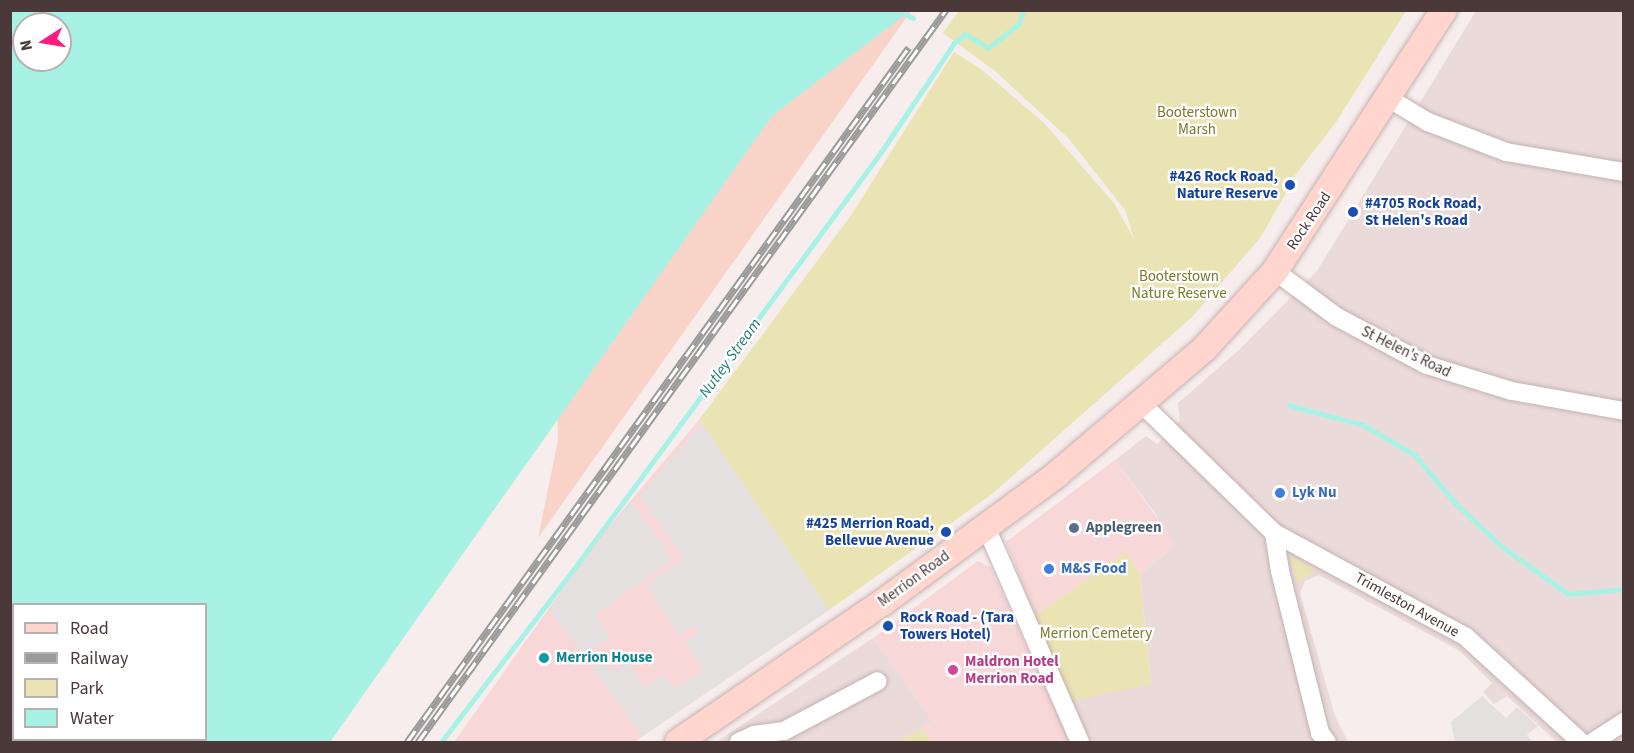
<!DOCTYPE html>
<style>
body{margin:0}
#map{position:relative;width:1634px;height:753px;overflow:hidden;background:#f6edec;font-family:"Source Sans 3",sans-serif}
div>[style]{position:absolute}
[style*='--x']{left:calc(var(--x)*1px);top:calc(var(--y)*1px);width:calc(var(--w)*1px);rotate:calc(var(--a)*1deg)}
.residential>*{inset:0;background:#eadbda}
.commercial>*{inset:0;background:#f7d7d8}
.green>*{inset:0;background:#eae3b4}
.sand>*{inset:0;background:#f9d2c8}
.parking>*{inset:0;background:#e5e0e0}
.water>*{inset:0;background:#a8f2e5}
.stream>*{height:5px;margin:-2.5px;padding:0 2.5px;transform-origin:2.5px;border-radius:2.5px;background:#a8f2e5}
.roads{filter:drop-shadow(0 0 2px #c5b2b1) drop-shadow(0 0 2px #c5b2b1)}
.street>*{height:18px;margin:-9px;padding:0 9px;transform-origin:9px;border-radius:9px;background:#fff}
.secondary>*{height:26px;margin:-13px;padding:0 13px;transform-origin:13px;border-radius:13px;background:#ffd5cd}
.rail>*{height:7px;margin-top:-3.5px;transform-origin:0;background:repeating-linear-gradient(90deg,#fff 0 14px,#9a9a9a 0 28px);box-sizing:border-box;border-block:2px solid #9a9a9a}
.dots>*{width:16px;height:16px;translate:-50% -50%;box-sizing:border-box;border:3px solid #fff;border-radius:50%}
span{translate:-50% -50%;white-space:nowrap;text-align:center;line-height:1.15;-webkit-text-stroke:4.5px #fff;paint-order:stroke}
.park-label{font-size:15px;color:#787a28}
.transit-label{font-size:15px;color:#164399;font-weight:700}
.right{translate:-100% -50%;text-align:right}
.left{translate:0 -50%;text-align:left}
.street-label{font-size:15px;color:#4b3939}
.shop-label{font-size:15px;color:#366cbe;font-weight:700}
.service-label{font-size:15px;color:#4e5e75;font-weight:700}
.culture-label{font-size:15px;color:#0d838f;font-weight:700}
.hotel-label{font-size:15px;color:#b23c85;font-weight:700}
.water-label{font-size:16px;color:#248070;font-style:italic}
.frame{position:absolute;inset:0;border:12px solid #4b3939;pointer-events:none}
.legend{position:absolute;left:12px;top:603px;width:195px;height:138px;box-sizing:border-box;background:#fff;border:2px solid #b7b0b0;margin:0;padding:8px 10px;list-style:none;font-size:18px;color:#4b3939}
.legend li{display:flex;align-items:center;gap:12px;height:30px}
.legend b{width:30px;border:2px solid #b7b0b0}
.north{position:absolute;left:12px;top:12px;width:60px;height:60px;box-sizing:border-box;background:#fff;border:2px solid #b7b0b0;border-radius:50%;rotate:258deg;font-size:16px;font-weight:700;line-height:24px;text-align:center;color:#4b3939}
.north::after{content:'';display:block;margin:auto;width:21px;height:27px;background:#fe1b7f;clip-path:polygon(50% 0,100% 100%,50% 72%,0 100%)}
</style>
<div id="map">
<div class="residential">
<div style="clip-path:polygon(1476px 11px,1623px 11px,1623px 742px,1557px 742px,1507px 696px,1494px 704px,1483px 692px,1492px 683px,1460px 651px,1319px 575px,1305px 581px,1300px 593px,1335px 716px,1348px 742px,1091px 742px,1071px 701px,1151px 683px,1140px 574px,1168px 551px,1157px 516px,1115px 460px,1146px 436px,1157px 444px,1180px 421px,1178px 403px,1240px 349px,1317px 271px)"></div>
<div style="clip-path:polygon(873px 638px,933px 722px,896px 742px,716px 742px)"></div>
</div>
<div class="commercial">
<div style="clip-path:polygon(699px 420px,829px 610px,634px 742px,454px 742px,599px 538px)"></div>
<div style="clip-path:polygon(1115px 460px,1176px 544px,1140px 574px,1126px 552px,1035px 616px,1006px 542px)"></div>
<div style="clip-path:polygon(978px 561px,990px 567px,1070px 742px,896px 742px,933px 722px,873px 638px)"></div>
</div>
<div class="green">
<div style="clip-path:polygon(959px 11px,1406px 11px,1336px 122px,1283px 191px,1286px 193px,1260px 238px,1192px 317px,992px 494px,829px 610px,699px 420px,852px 214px,954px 52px,981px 69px,1044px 123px,1114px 203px,1134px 239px,1125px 210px,1069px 139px,995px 71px,943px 33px)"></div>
<div style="clip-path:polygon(1126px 552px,1140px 574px,1151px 684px,1071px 701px,1035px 616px)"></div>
<div style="clip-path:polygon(1293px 556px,1315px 570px,1298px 583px,1290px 560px)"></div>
<div style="clip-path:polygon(922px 729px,932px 742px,896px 742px)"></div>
</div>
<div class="sand">
<div style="clip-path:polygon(857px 11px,911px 11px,538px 538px,558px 440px,557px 408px,236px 603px)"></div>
</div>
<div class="parking">
<div style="clip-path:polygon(702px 424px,829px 610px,642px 736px,549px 608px,631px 501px,672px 560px,595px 615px,610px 637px,594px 648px,611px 672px,627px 662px,644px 687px,665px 675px,675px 689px,704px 669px,685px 642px,699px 633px,694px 625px,679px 635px,646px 586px,684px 558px,640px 496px)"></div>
<div style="clip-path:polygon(1482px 696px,1506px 718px,1517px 707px,1538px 726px,1527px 735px,1532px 742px,1455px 742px,1451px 722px)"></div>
</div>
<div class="water">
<div style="clip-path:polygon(evenodd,10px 11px,11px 10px,910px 11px,772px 116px,330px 742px,11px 742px,10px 11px,24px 24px,60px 24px,60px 60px,24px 60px,24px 24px,10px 11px,14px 604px,206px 604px,206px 740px,14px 740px,14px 604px)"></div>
</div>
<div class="stream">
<div style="--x:897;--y:10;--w:18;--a:27"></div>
<div style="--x:1289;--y:405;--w:77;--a:15.1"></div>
<div style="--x:1363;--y:425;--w:60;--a:30"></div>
<div style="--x:1415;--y:455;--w:61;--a:50.3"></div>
<div style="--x:1454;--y:502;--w:64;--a:43.1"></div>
<div style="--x:1501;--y:546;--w:82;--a:35.6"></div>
<div style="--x:1568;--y:594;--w:56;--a:-5.1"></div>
<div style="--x:441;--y:742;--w:217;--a:-52.5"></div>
<div style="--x:573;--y:570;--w:519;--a:-53.62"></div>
<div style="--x:881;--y:152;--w:131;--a:-56.2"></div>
<div style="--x:954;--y:43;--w:14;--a:-39"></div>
<div style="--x:965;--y:34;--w:27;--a:31"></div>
<div style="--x:988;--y:48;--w:39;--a:-38"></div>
<div style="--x:1019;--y:24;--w:15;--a:-74"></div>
</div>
<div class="roads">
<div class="street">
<div style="--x:1388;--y:98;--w:47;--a:31"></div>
<div style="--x:1428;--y:122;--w:84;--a:21"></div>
<div style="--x:1506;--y:152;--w:120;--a:9.6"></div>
<div style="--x:1275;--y:271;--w:77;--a:36.6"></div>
<div style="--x:1337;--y:317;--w:102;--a:28.1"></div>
<div style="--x:1427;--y:365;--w:89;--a:17"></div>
<div style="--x:1512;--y:391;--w:114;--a:10.1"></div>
<div style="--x:1142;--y:404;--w:185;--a:44.3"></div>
<div style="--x:1274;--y:533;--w:218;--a:28.4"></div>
<div style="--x:1466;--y:637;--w:156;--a:42.4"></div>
<div style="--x:986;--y:527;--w:235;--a:66.4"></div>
<div style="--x:1274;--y:533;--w:38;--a:81"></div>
<div style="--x:1280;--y:571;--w:167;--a:76.1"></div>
<div style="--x:1320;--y:733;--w:11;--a:52"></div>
<div style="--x:739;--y:742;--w:17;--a:-25"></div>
<div style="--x:754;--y:735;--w:30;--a:-8"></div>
<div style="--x:784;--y:731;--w:106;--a:-28"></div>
<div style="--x:1593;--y:742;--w:37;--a:-33"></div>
</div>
<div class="secondary">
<div style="--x:678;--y:742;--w:247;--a:-34.3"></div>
<div style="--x:882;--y:603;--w:216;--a:-36.3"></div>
<div style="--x:1056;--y:475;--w:196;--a:-40.4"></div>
<div style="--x:1205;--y:348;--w:104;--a:-47.7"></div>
<div style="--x:1275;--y:271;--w:311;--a:-57.1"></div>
</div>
</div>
<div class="rail">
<div style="--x:407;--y:742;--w:857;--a:-54.16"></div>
<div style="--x:418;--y:742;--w:903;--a:-54.2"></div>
</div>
<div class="dots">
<div style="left:1290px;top:185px;background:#1a4fb4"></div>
<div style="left:1353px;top:212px;background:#1a4fb4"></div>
<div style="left:1280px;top:493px;background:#3f7fe0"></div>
<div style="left:1074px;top:528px;background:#5c6f8a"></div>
<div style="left:946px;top:532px;background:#1a4fb4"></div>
<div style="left:1049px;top:569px;background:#3f7fe0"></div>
<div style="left:888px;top:626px;background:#1a4fb4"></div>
<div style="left:544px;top:658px;background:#0f9aa8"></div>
<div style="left:953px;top:670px;background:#d1479c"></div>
</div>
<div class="park-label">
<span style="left:1197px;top:121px">Booterstown<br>Marsh</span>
<span style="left:1179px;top:285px">Booterstown<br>Nature Reserve</span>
<span style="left:1096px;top:634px">Merrion Cemetery</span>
</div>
<div class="transit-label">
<span class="right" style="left:1278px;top:185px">#426 Rock Road,<br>Nature Reserve</span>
<span class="left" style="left:1365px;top:212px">#4705 Rock Road,<br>St Helen's Road</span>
<span class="right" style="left:934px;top:532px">#425 Merrion Road,<br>Bellevue Avenue</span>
<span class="left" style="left:900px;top:626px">Rock Road - (Tara<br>Towers Hotel)</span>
</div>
<div class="street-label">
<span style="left:1309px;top:221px;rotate:-56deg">Rock Road</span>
<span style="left:1406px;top:352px;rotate:26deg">St Helen's Road</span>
<span style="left:914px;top:579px;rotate:-36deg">Merrion Road</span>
<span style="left:1407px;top:605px;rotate:29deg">Trimleston Avenue</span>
</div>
<div class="shop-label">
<span class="left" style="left:1292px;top:493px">Lyk Nu</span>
<span class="left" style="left:1061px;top:569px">M&amp;S Food</span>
</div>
<div class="service-label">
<span class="left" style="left:1086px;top:528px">Applegreen</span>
</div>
<div class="culture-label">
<span class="left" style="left:556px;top:658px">Merrion House</span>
</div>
<div class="hotel-label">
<span class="left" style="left:965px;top:670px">Maldron Hotel<br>Merrion Road</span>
</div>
<div class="water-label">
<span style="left:730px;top:358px;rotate:-54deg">Nutley Stream</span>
</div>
<div class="frame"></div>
<ul class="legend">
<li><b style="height:8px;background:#ffd5cd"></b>Road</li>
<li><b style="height:8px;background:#9a9a9a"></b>Railway</li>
<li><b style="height:16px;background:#eae3b4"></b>Park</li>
<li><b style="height:16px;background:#a8f2e5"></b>Water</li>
</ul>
<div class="north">N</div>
</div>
